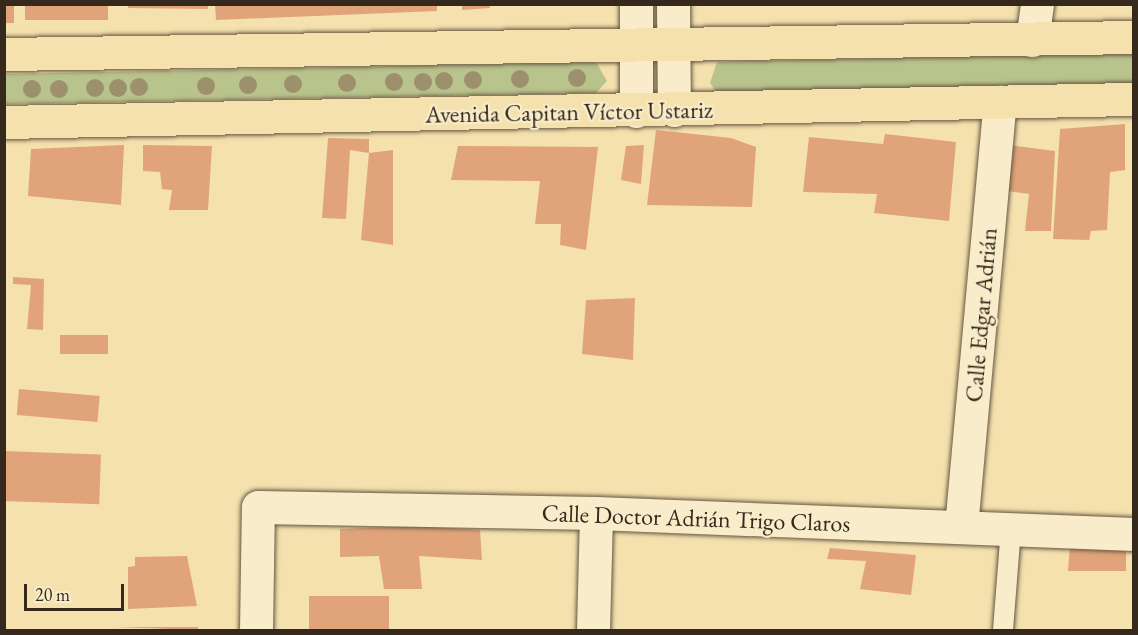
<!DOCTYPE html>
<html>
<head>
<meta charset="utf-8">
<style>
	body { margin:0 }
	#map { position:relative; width:1138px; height:635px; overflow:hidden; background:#f4e1ae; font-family:"EB Garamond",serif }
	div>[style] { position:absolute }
	.green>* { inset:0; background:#b9c38c }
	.building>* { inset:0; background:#e1a47a; transform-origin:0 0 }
	.roads { filter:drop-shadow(0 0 2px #655640) drop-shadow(0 0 2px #655640) }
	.lane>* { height:20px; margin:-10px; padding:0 10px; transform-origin:10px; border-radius:10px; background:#f8ecca }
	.street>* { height:33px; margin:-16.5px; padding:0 16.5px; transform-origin:16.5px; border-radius:16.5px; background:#f8ecca }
	.secondary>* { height:33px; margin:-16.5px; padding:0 16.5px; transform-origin:16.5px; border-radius:16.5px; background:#f8ecca }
	.primary>* { height:33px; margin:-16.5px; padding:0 16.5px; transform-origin:16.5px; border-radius:16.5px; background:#f4e1ae }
	.trees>* { width:18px; height:18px; margin:-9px; border-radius:50%; background:#9d916d }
	span { translate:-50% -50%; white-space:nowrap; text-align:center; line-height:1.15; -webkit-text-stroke:4.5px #f8ecca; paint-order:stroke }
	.street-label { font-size:24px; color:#35281c }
	.frame { position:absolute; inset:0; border:6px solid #35281c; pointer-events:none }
	.scale { position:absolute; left:24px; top:584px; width:100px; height:27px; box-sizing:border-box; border:3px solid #35281c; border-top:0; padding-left:8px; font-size:18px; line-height:21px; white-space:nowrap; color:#35281c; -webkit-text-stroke:4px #f8ecca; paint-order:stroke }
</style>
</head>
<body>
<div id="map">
	<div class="green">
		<i style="clip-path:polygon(1134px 53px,1133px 84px,717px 93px,710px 83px,717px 62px)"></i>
		<i style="clip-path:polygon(596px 62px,607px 81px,596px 93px,5px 104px,5px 74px)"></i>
	</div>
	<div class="building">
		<i style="left:4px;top:4px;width:10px;height:19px"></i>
		<i style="left:25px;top:4px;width:83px;height:16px"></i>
		<i style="clip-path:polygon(215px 4px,437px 4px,437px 11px,216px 20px)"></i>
		<i style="clip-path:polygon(462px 4px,489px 4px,490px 8px,462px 10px)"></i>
		<i style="clip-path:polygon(128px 5px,208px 5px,208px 9px,128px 8px)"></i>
		<i style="clip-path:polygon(1125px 124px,1125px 170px,1110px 172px,1107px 230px,1091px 231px,1089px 240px,1053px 239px,1060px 129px)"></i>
		<i style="clip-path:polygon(656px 130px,731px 138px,756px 147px,752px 207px,647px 205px)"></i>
		<i style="clip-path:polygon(885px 134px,956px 142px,949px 221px,874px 213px,877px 194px,803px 192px,809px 137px,883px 144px)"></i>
		<i style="clip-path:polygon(328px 138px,369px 139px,369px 153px,350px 150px,346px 219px,322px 218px)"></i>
		<i style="clip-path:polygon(124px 145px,121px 205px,28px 196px,31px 149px)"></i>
		<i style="clip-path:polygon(143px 145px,212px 146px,208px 210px,169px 210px,172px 190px,162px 189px,160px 172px,143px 171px)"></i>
		<i style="clip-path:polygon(644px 145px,641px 184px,621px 180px,626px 146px)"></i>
		<i style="clip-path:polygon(1009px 145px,1055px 151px,1051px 231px,1025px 231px,1029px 194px,1007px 191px)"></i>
		<i style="clip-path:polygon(458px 146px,598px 147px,586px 250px,560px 245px,561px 224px,535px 224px,540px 181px,451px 180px)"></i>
		<i style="clip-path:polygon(393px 150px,393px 245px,361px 240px,369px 153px)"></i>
		<i style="clip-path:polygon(13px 277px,44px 279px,43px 330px,27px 329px,31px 285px,13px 284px)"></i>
		<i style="clip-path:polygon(635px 298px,633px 360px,582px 354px,586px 300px)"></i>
		<i style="left:60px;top:335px;width:48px;height:19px"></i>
		<i style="left:19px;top:389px;width:81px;height:26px;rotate:5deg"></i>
		<i style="left:4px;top:451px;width:97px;height:50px;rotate:2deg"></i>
		<i style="clip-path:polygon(417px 526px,480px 530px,482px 560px,419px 556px,422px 589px,384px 589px,379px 556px,340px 557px,340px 529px)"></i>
		<i style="clip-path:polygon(1070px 543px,1126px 549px,1126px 571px,1068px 571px)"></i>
		<i style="clip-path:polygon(830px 548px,916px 555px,911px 595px,860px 589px,866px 561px,827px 559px)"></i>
		<i style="clip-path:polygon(187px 556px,197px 606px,128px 609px,128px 567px,135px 566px,135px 557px)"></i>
		<i style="left:309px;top:596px;width:80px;height:34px"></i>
		<i style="clip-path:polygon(114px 627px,198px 627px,198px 630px)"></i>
	</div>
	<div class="roads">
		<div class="lane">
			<i style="left:1003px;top:630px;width:101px;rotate:-85.5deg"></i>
		</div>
		<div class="street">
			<i style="left:1032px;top:40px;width:36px;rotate:-82deg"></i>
			<i style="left:961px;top:527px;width:427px;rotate:-84.8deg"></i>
			<i style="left:256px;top:630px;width:123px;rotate:-89.1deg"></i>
			<i style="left:258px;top:507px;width:338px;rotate:1deg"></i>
			<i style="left:596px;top:513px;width:538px;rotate:2.24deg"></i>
			<i style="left:593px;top:630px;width:117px;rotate:-88.5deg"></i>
		</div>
		<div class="secondary">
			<i style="left:673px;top:4px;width:106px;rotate:89.5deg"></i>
			<i style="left:636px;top:111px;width:107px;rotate:-90deg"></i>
		</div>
		<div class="primary">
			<i style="left:4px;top:54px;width:1130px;rotate:-0.86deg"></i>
			<i style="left:4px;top:122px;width:1130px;rotate:-1.17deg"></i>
		</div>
	</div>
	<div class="trees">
		<i style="left:577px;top:78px"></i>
		<i style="left:520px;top:79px"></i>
		<i style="left:473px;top:80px"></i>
		<i style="left:444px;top:81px"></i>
		<i style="left:394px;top:82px"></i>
		<i style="left:423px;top:82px"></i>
		<i style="left:347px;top:83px"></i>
		<i style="left:293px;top:84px"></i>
		<i style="left:248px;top:85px"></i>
		<i style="left:206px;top:86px"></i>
		<i style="left:139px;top:87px"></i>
		<i style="left:95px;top:88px"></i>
		<i style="left:118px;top:88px"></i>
		<i style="left:32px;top:89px"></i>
		<i style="left:59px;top:89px"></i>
	</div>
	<div class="street-label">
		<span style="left:569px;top:112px;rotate:-1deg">Avenida Capitan Víctor Ustariz</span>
		<span style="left:981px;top:315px;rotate:-85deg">Calle Edgar Adrián</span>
		<span style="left:696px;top:518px;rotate:2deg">Calle Doctor Adrián Trigo Claros</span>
	</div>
	<div class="frame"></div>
	<div class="scale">20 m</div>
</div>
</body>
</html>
